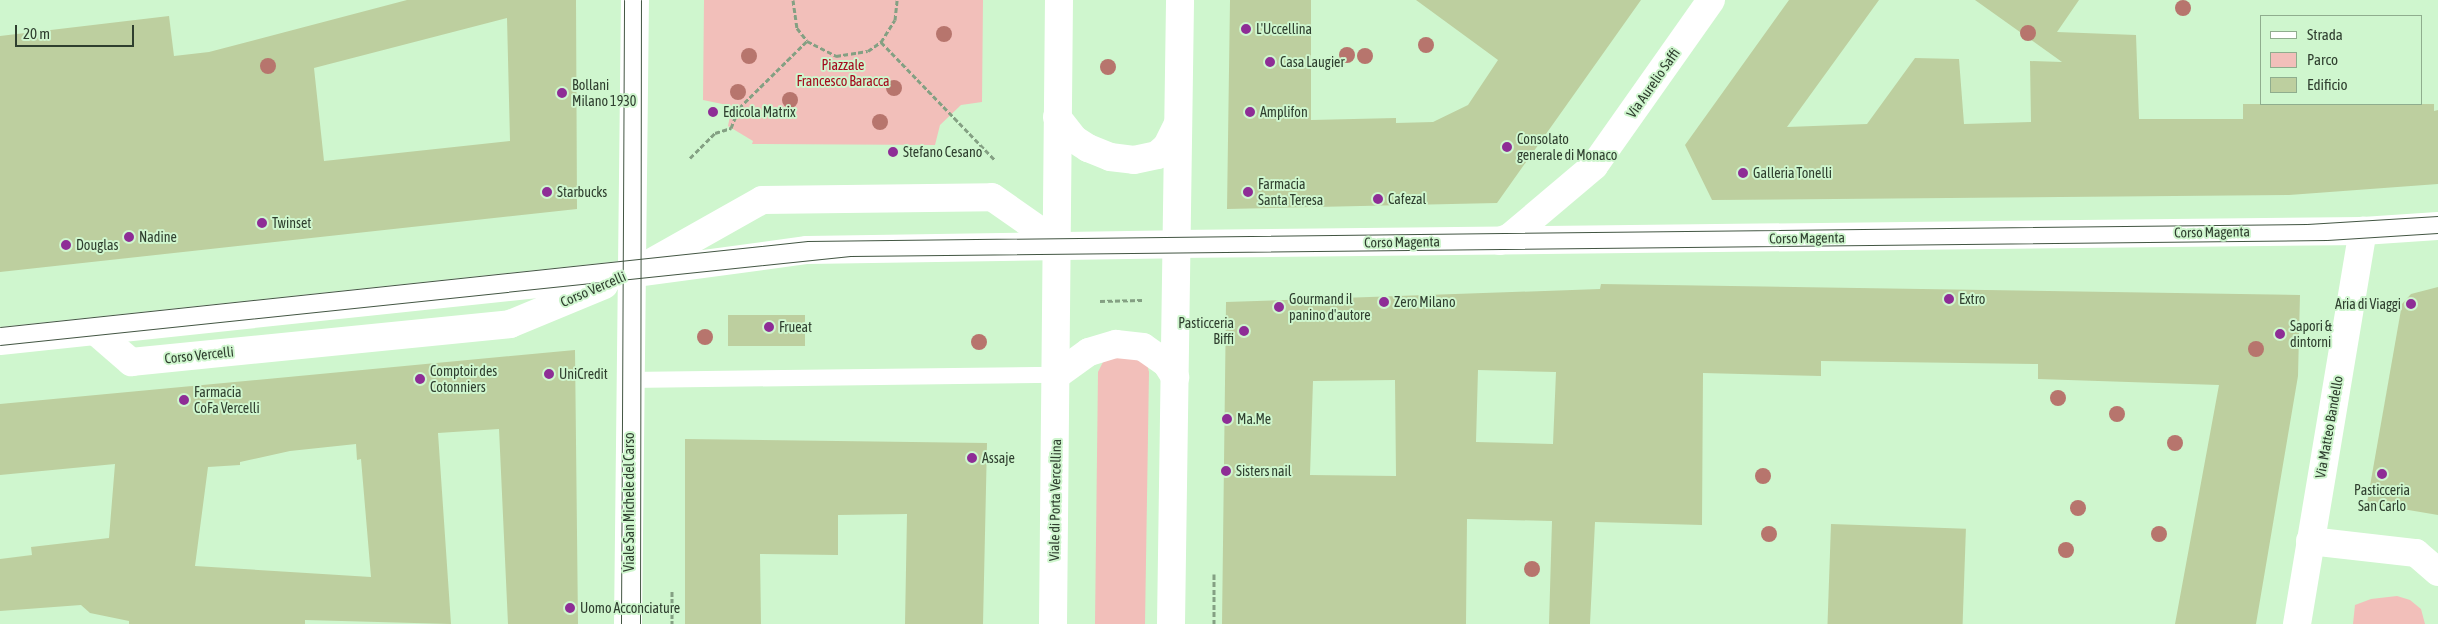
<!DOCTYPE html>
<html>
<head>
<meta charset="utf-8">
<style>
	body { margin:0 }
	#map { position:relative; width:2438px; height:624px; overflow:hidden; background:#cff6ce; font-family:"Asap Condensed",sans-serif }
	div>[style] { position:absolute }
	.green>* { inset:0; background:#f2bfba }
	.building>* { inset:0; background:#bdcf9f; transform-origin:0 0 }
	.path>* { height:3px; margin-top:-1.5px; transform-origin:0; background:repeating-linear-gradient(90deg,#84a083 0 5px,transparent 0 7.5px) }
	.service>* { height:16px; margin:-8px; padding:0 8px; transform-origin:8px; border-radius:8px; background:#fff }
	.minor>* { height:28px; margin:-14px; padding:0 14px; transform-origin:14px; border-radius:14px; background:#fff }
	.tertiary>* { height:28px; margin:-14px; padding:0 14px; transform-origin:14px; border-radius:14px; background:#fff }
	.secondary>* { height:28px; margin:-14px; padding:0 14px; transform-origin:14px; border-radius:14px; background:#fff }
	.tram>* { height:1px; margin:-0.5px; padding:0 0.5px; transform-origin:0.5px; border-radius:0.5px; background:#435643 }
	.trees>* { width:16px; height:16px; margin:-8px; border-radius:50%; background:#b7756d }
	.dots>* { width:14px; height:14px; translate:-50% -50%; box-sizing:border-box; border:2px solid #cff6ce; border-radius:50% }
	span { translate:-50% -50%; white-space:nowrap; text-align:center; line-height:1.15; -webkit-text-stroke:4px #cff6ce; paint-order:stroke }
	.poi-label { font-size:14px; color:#2f3f2f }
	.left { translate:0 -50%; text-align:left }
	.right { translate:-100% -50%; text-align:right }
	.park-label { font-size:14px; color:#a40b1d }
	.street-label { font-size:14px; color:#2f3f2f }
	.legend { position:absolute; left:2260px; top:15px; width:162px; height:90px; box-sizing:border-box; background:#cff6ce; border:1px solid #8fad8e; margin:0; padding:6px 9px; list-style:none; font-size:15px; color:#2f3f2f }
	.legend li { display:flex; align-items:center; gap:10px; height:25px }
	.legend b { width:25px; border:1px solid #8fad8e }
	.scale { position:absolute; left:15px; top:25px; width:119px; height:22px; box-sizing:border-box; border:2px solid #2f3f2f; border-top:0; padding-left:6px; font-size:15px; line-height:18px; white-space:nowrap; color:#2f3f2f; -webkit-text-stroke:4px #cff6ce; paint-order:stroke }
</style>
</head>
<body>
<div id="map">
	<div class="green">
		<i style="clip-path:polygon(704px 0,983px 0,982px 102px,961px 105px,940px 125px,935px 145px,752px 144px,753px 141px,728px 126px,732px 106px,703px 100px)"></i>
		<i style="clip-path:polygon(1120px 349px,1147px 364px,1149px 372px,1145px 624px,1095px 624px,1098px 372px,1106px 356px)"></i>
		<i style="clip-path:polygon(2397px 596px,2410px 600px,2421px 609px,2425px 624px,2353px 624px,2355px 605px,2371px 599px)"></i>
	</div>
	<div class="building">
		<i style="clip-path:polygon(evenodd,407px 0,576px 0,577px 209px,0 272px,0 36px,169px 16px,174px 56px,209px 52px,407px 0,507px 18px,510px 141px,324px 161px,314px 68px,507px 18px)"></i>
		<i style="clip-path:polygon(1230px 0,1311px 0,1311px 120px,1396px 118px,1396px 123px,1433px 122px,1468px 105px,1498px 60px,1416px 0,1641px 0,1497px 203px,1227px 209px)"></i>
		<i style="clip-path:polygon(1789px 0,1879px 0,1787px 127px,1867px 124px,1915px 58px,1959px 59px,1964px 124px,2031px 122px,2030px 61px,2062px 62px,1975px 0,2079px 0,2057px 32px,2136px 35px,2139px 119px,2243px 119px,2243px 104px,2434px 104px,2434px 111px,2438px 110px,2438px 184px,2289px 195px,1712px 200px,1685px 145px)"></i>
		<i style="clip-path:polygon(evenodd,1601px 284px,2300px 295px,2298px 376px,2256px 624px,2175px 624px,2219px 385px,2038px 379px,2038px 364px,1821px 361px,1821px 376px,1703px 373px,1702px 525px,1595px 522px,1590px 624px,1549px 624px,1552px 521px,1467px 519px,1466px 624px,1222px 624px,1226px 302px,1600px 289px,1601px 284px,1478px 370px,1556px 372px,1553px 444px,1476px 442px,1478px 370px,1601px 284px,1395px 380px,1396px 476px,1310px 475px,1313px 381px,1395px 380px)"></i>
		<i style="clip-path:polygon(2438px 287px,2438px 515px,2367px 503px,2402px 304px,2411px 294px)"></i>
		<i style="left:805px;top:315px;width:31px;height:77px;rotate:90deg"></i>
		<i style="clip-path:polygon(evenodd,575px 350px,578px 624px,508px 624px,499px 429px,438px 433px,451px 624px,305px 620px,305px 624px,129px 624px,129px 621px,90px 613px,81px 605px,0 611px,0 559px,32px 555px,31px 547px,109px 538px,115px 464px,0 475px,0 404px,575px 350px,356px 444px,357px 460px,361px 459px,371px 577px,195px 566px,208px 467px,240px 465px,240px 462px,290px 451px,356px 444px)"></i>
		<i style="clip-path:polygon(685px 439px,987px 443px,983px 624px,905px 624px,907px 514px,838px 515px,838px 555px,760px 554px,761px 624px,685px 624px)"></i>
		<i style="left:1831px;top:524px;width:135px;height:100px;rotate:2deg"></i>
	</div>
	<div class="path">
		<i style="left:793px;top:0;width:28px;rotate:82deg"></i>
		<i style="left:797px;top:28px;width:16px;rotate:52deg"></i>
		<i style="left:807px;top:41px;width:33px;rotate:27deg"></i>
		<i style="left:836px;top:56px;width:32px;rotate:-9deg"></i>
		<i style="left:868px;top:51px;width:16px;rotate:-35deg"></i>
		<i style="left:881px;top:42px;width:26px;rotate:-58deg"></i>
		<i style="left:895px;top:20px;width:20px;rotate:-84deg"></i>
		<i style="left:881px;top:42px;width:164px;rotate:46deg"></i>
		<i style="left:690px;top:158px;width:35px;rotate:-45deg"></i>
		<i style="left:715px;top:133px;width:17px;rotate:-17deg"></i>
		<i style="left:731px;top:128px;width:22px;rotate:-68deg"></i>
		<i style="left:739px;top:108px;width:95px;rotate:-44.6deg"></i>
		<i style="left:1100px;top:301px;width:42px;rotate:-1.4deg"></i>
		<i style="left:672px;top:591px;width:33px;rotate:90deg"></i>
		<i style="left:1214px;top:624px;width:50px;rotate:-90deg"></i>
	</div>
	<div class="service">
		<i style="left:629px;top:380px;width:428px;rotate:-0.7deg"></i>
	</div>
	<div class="minor">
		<i style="left:1500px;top:241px;width:11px;rotate:-22deg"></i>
		<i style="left:1510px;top:237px;width:110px;rotate:-40.2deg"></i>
		<i style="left:1594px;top:166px;width:203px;rotate:-54.8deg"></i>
		<i style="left:1177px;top:244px;width:1186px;rotate:-0.63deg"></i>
		<i style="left:2363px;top:231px;width:75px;rotate:-3.8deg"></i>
		<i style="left:2310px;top:541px;width:107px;rotate:6.5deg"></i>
		<i style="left:2416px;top:553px;width:29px;rotate:41deg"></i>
		<i style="left:628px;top:624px;width:624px;rotate:-89.36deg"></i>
		<i style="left:2297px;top:624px;width:399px;rotate:-80.5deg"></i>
	</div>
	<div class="tertiary">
		<i style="left:645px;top:266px;width:134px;rotate:-29.4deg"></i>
		<i style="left:762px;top:200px;width:230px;rotate:-0.7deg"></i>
		<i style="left:992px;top:197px;width:82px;rotate:35deg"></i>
		<i style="left:95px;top:331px;width:48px;rotate:40.7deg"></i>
		<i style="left:131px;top:362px;width:381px;rotate:-5.7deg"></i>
		<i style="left:510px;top:324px;width:102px;rotate:-22.5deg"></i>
		<i style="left:0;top:341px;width:625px;rotate:-6.06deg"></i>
		<i style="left:622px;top:275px;width:187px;rotate:-7.7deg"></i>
		<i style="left:807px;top:250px;width:370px;rotate:-0.9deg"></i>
	</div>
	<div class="secondary">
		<i style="left:1057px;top:117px;width:28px;rotate:52deg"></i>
		<i style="left:1074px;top:139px;width:17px;rotate:33deg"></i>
		<i style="left:1088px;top:148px;width:24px;rotate:22deg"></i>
		<i style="left:1110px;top:157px;width:24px;rotate:7deg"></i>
		<i style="left:1134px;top:160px;width:24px;rotate:-12deg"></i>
		<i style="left:1157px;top:155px;width:13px;rotate:-42deg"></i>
		<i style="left:1167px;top:146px;width:25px;rotate:-64deg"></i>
		<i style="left:1057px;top:375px;width:39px;rotate:-36deg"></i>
		<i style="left:1089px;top:352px;width:28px;rotate:-17deg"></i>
		<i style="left:1116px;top:344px;width:27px;rotate:6deg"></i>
		<i style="left:1143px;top:347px;width:28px;rotate:35deg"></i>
		<i style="left:1166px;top:363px;width:17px;rotate:57deg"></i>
		<i style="left:1053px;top:624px;width:624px;rotate:-89.45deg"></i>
		<i style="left:1171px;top:624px;width:624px;rotate:-89.17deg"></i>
	</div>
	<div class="tram">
		<i style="left:0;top:327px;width:812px;rotate:-6.08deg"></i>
		<i style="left:807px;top:241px;width:1500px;rotate:-0.65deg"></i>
		<i style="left:2307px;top:224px;width:131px;rotate:-3.5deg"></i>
		<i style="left:0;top:345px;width:855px;rotate:-5.98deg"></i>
		<i style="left:850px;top:256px;width:1477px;rotate:-0.62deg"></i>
		<i style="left:2327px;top:240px;width:111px;rotate:-3.6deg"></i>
		<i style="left:621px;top:624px;width:624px;rotate:-89.72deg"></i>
		<i style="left:640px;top:624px;width:624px;rotate:-89.91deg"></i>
	</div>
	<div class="trees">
		<i style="left:2183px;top:8px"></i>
		<i style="left:2028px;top:33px"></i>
		<i style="left:944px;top:34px"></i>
		<i style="left:1426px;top:45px"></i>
		<i style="left:1347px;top:55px"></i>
		<i style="left:749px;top:56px"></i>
		<i style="left:1365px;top:56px"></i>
		<i style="left:268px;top:66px"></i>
		<i style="left:1108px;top:67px"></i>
		<i style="left:894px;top:88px"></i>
		<i style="left:738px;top:92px"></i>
		<i style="left:790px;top:100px"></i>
		<i style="left:880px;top:122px"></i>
		<i style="left:705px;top:337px"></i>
		<i style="left:979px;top:342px"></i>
		<i style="left:2256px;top:349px"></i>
		<i style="left:2058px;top:398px"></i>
		<i style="left:2117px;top:414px"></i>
		<i style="left:2175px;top:443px"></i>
		<i style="left:1763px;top:476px"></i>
		<i style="left:2078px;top:508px"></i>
		<i style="left:1769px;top:534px"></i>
		<i style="left:2159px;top:534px"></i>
		<i style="left:2066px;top:550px"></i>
		<i style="left:1532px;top:569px"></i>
	</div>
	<div class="dots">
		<i style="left:1246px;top:29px;background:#8e2d96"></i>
		<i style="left:1270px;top:62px;background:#8e2d96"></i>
		<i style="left:562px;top:93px;background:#8e2d96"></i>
		<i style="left:713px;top:112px;background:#8e2d96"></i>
		<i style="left:1250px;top:112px;background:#8e2d96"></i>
		<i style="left:1507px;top:147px;background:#8e2d96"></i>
		<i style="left:893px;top:152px;background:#8e2d96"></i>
		<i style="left:1743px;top:173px;background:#8e2d96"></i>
		<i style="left:547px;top:192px;background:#8e2d96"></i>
		<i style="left:1248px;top:192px;background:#8e2d96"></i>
		<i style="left:1378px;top:199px;background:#8e2d96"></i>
		<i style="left:262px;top:223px;background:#8e2d96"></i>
		<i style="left:129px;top:237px;background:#8e2d96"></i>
		<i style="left:66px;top:245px;background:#8e2d96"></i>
		<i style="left:1949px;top:299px;background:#8e2d96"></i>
		<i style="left:1384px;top:302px;background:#8e2d96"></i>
		<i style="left:2411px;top:304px;background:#8e2d96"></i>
		<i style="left:1279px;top:307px;background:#8e2d96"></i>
		<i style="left:769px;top:327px;background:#8e2d96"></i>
		<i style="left:1244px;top:331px;background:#8e2d96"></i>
		<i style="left:2280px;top:334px;background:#8e2d96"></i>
		<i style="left:549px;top:374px;background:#8e2d96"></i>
		<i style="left:420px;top:379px;background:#8e2d96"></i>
		<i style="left:184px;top:400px;background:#8e2d96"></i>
		<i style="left:1227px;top:419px;background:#8e2d96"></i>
		<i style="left:972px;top:458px;background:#8e2d96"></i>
		<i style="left:1226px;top:471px;background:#8e2d96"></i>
		<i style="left:2382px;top:474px;background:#8e2d96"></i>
		<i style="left:570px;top:608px;background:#8e2d96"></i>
	</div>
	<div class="poi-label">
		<span class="left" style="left:1256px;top:29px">L'Uccellina</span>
		<span class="left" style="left:1280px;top:62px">Casa Laugier</span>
		<span class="left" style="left:572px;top:93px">Bollani<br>Milano 1930</span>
		<span class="left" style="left:723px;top:112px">Edicola Matrix</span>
		<span class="left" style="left:1260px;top:112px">Amplifon</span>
		<span class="left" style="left:1517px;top:147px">Consolato<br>generale di Monaco</span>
		<span class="left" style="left:903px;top:152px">Stefano Cesano</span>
		<span class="left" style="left:1753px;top:173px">Galleria Tonelli</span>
		<span class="left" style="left:1258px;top:192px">Farmacia<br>Santa Teresa</span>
		<span class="left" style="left:557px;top:192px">Starbucks</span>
		<span class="left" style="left:1388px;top:199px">Cafezal</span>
		<span class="left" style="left:272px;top:223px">Twinset</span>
		<span class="left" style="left:139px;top:237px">Nadine</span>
		<span class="left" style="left:76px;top:245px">Douglas</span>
		<span class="left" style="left:1289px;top:307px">Gourmand il<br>panino d'autore</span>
		<span class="left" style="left:1959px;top:299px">Extro</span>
		<span class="left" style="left:1394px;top:302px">Zero Milano</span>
		<span class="right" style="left:2401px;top:304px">Aria di Viaggi</span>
		<span class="right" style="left:1234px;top:331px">Pasticceria<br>Biffi</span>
		<span class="left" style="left:2290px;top:334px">Sapori &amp;<br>dintorni</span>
		<span class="left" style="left:779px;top:327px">Frueat</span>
		<span class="left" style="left:430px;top:379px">Comptoir des<br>Cotonniers</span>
		<span class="left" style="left:559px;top:374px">UniCredit</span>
		<span class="left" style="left:194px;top:400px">Farmacia<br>CoFa Vercelli</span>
		<span class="left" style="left:1237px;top:419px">Ma.Me</span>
		<span class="left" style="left:982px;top:458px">Assaje</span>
		<span class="left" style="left:1236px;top:471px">Sisters nail</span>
		<span style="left:2382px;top:498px">Pasticceria<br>San Carlo</span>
		<span class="left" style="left:580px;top:608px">Uomo Acconciature</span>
	</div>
	<div class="park-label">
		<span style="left:843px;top:73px">Piazzale<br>Francesco Baracca</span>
	</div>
	<div class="street-label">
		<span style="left:1653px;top:83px;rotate:-55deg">Via Aurelio Saffi</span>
		<span style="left:2212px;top:232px;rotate:-1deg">Corso Magenta</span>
		<span style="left:1807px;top:238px;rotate:-1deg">Corso Magenta</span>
		<span style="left:1402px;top:242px;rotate:-1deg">Corso Magenta</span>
		<span style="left:593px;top:289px;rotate:-23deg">Corso Vercelli</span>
		<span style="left:199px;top:355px;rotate:-6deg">Corso Vercelli</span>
		<span style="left:2329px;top:427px;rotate:-80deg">Via Matteo Bandello</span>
		<span style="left:1055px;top:500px;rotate:-89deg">Viale di Porta Vercellina</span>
		<span style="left:629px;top:502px;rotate:-90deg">Viale San Michele del Carso</span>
	</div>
	<ul class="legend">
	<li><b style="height:6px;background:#fff"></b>Strada</li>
	<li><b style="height:14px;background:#f2bfba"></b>Parco</li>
	<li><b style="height:14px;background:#bdcf9f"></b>Edificio</li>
	</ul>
	<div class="scale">20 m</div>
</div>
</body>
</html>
